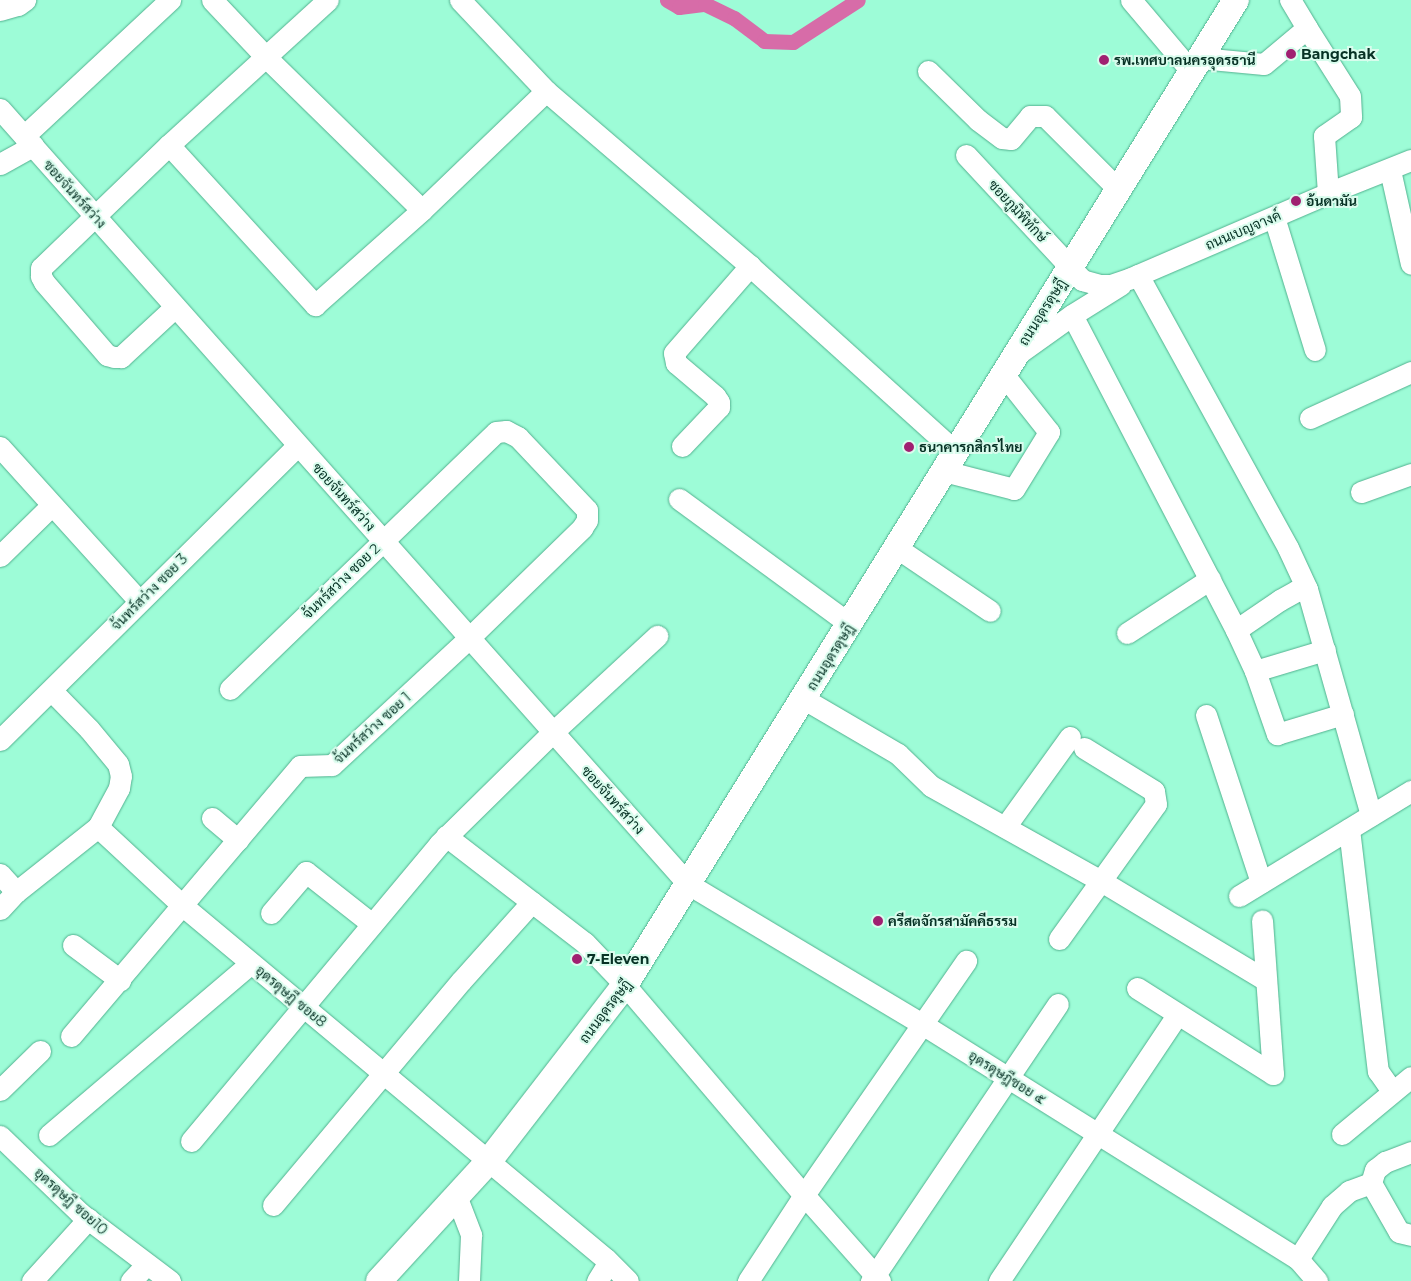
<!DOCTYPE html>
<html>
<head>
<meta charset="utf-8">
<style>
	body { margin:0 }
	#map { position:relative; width:1411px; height:1281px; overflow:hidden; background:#9dfcd7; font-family:Montserrat,Sarabun,sans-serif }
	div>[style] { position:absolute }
	.canal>* { height:15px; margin:-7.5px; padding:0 7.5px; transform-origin:7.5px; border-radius:7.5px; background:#d76ca8 }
	.roads { filter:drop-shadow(0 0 1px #52b18f) drop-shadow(0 0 1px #52b18f) }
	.minor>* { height:21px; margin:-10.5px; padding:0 10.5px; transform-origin:10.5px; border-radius:10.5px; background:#fff }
	.major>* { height:26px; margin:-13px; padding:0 13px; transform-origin:13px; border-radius:13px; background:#fff }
	.dots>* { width:14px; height:14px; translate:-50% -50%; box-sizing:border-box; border:2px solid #d9fced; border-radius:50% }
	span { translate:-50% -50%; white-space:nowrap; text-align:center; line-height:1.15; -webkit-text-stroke:4px #d9fced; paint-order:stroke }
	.poi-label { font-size:14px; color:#073225; font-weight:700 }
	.left { translate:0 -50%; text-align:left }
	.street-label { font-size:14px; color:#073225 }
</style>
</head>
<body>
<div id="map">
	<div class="canal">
		<i style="left:667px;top:0;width:14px;rotate:30deg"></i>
		<i style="left:679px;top:7px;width:26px;rotate:-7deg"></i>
		<i style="left:705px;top:4px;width:32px;rotate:26deg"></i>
		<i style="left:734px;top:18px;width:38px;rotate:37deg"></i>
		<i style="left:764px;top:41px;width:29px;rotate:2deg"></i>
		<i style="left:793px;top:42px;width:77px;rotate:-32.9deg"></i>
	</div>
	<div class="roads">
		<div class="minor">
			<i style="left:460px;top:0;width:125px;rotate:46.6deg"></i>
			<i style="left:1131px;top:0;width:93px;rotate:49.8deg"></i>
			<i style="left:0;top:10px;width:19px;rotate:-16deg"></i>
			<i style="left:18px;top:5px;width:9px;rotate:-36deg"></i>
			<i style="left:1307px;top:28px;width:80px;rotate:57.7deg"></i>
			<i style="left:1350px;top:96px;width:21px;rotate:87deg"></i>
			<i style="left:1351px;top:117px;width:33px;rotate:145deg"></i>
			<i style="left:1324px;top:136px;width:57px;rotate:86deg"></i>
			<i style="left:1200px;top:58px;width:64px;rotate:5.4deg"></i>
			<i style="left:1264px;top:64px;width:56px;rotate:-39.9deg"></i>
			<i style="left:1307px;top:28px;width:33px;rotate:-121deg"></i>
			<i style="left:928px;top:71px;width:70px;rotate:44.4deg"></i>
			<i style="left:978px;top:120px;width:30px;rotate:37deg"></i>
			<i style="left:1002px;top:138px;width:9px;rotate:6deg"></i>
			<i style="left:1011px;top:139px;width:30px;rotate:-50deg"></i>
			<i style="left:1030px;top:116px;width:15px"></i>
			<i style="left:1045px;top:116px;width:103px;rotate:45deg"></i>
			<i style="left:0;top:109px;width:1036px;rotate:48.4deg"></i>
			<i style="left:688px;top:884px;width:273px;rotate:30.9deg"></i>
			<i style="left:922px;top:1024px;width:443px;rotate:32deg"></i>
			<i style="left:1298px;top:1259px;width:29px;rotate:49deg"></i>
			<i style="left:24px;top:136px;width:200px;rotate:-43deg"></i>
			<i style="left:169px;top:145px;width:217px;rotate:47.6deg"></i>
			<i style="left:315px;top:305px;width:143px;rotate:-41.6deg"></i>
			<i style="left:422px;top:210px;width:220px;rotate:-135.6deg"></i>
			<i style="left:265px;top:56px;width:77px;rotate:-133.4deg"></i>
			<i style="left:966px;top:155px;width:171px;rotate:47.1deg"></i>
			<i style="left:1082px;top:280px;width:18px;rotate:16deg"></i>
			<i style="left:1099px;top:285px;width:12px"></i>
			<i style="left:1111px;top:285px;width:21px;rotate:-19deg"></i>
			<i style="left:1131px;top:278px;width:215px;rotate:-23.3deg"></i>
			<i style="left:1328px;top:193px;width:89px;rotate:-21.7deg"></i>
			<i style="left:0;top:164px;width:38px;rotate:-29deg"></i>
			<i style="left:1390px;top:170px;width:96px;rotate:77.4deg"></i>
			<i style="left:422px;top:210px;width:172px;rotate:-43.8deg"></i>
			<i style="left:546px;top:91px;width:269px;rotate:40.6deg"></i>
			<i style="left:750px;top:266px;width:278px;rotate:42.1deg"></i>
			<i style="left:1274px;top:217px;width:139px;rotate:72.9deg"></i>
			<i style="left:1138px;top:275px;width:311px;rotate:61.2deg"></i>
			<i style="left:1288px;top:548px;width:45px;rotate:65.1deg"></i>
			<i style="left:1307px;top:589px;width:235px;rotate:74.2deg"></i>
			<i style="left:175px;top:307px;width:74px;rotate:137.2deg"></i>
			<i style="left:121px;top:357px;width:7px;rotate:180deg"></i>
			<i style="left:114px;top:357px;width:7px;rotate:-164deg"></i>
			<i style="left:107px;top:355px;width:96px;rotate:-130.8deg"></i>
			<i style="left:44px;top:282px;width:7px;rotate:-117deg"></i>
			<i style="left:41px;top:276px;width:8px;rotate:-90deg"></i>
			<i style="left:41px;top:268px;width:178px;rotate:-43.9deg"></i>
			<i style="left:169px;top:145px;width:215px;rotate:-42.4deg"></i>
			<i style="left:1072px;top:315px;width:355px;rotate:62.5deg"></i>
			<i style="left:1236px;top:630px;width:45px;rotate:65.1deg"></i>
			<i style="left:1255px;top:671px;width:67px;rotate:70.8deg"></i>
			<i style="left:1277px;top:734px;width:69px;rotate:-16.9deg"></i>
			<i style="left:1019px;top:353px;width:65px;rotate:-35.6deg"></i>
			<i style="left:1072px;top:315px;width:57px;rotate:-32deg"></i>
			<i style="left:1310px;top:418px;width:111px;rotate:-24.5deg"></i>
			<i style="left:682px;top:446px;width:54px;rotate:-46.5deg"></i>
			<i style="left:719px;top:407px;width:5px;rotate:-90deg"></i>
			<i style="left:719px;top:402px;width:7px;rotate:-124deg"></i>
			<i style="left:715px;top:396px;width:51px;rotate:-139.8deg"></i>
			<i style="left:676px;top:363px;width:10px;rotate:-101deg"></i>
			<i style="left:674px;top:353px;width:116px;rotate:-48.9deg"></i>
			<i style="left:0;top:447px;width:207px;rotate:47.9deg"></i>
			<i style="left:944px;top:471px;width:72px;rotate:14.4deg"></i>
			<i style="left:1014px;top:489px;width:67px;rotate:-58.4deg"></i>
			<i style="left:1049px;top:432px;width:73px;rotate:-128.3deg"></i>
			<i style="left:1361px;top:492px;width:53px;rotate:-19.8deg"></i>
			<i style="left:679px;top:499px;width:212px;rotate:36.2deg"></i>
			<i style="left:897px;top:548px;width:112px;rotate:34.1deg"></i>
			<i style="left:0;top:556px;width:71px;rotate:-44.4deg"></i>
			<i style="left:1236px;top:630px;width:53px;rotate:-34.3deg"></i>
			<i style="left:1280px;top:600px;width:18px;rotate:-29deg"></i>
			<i style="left:1296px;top:591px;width:11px;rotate:-10deg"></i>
			<i style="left:1127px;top:633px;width:99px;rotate:-33deg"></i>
			<i style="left:1255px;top:671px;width:73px;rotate:-16.7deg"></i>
			<i style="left:804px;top:699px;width:109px;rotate:30.3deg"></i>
			<i style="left:898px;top:754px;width:46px;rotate:44.1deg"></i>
			<i style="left:931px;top:786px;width:195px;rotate:29.2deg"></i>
			<i style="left:1101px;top:881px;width:192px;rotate:31deg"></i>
			<i style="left:1206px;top:715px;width:176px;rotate:71.8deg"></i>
			<i style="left:0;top:740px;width:419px;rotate:-44.7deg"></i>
			<i style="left:212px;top:818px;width:34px;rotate:40deg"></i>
			<i style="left:98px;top:827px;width:116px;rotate:42.9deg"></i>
			<i style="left:183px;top:906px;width:551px;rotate:39.85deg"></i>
			<i style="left:606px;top:1259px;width:31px;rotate:45deg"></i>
			<i style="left:1005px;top:827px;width:111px;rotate:-54.2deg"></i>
			<i style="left:1349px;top:829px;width:244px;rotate:83.2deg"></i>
			<i style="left:1378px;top:1071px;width:24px;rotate:55deg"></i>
			<i style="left:446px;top:836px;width:175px;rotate:37.6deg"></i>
			<i style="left:585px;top:943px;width:58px;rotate:46.4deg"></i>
			<i style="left:625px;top:985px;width:276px;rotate:49.6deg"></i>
			<i style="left:804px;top:1195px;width:115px;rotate:48.5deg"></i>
			<i style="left:0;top:874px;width:24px;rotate:48deg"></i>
			<i style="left:1239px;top:896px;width:202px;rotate:-31.4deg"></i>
			<i style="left:0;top:909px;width:23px;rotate:-47deg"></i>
			<i style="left:16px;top:892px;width:105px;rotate:-38.4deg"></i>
			<i style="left:98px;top:827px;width:44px;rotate:-61.7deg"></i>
			<i style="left:119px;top:788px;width:12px;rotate:-81deg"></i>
			<i style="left:121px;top:776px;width:12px;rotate:-104deg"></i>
			<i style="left:118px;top:764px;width:45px;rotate:-129.6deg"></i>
			<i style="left:89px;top:729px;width:54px;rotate:-134.3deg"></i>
			<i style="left:271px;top:913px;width:54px;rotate:-49.5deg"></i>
			<i style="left:306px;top:872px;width:84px;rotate:38.2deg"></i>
			<i style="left:1059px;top:939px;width:166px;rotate:-54.3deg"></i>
			<i style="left:1156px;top:804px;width:13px;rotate:-99deg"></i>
			<i style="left:1154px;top:791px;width:82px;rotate:-148.4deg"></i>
			<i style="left:73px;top:945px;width:59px;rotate:36.7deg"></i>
			<i style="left:1137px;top:988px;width:161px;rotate:32.3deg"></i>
			<i style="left:1273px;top:1074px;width:154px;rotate:-94.1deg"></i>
			<i style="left:71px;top:1036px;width:354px;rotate:-49.7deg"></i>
			<i style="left:300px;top:766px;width:32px;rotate:-2deg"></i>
			<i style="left:332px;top:765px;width:187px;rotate:-42.8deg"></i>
			<i style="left:469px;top:638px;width:158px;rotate:-44.2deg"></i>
			<i style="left:582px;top:528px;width:9px;rotate:-58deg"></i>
			<i style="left:587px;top:520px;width:10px;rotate:-90deg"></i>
			<i style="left:587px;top:510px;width:100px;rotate:-133.4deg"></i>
			<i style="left:518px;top:437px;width:13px;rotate:-153deg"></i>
			<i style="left:506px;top:431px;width:10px;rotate:174deg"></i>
			<i style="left:496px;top:432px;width:370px;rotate:136deg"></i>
			<i style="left:0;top:1090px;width:56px;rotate:-44.3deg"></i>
			<i style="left:1342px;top:1134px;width:89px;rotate:-39.6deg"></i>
			<i style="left:49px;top:1135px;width:265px;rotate:-40.4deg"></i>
			<i style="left:0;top:1136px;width:111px;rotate:43.9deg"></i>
			<i style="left:80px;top:1213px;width:113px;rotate:37.1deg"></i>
			<i style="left:191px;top:1141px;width:387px;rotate:-50.1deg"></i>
			<i style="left:439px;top:844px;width:160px;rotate:-44.5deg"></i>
			<i style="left:553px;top:732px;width:142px;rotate:-42.7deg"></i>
			<i style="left:1371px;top:1183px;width:56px;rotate:60.3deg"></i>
			<i style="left:1399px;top:1232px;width:12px;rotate:14deg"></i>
			<i style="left:457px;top:1198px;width:40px;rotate:69deg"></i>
			<i style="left:471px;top:1235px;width:46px;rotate:92.5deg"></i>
			<i style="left:273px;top:1205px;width:292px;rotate:-50deg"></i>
			<i style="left:461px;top:981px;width:106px;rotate:-48.1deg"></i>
			<i style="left:1298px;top:1259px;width:63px;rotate:-57.3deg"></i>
			<i style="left:1332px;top:1206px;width:23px;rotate:-41deg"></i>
			<i style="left:1349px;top:1191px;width:23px;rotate:-20deg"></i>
			<i style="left:1371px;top:1183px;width:14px;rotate:-73deg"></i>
			<i style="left:1375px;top:1170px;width:13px;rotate:-39deg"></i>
			<i style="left:1385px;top:1162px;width:28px;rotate:-21deg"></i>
			<i style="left:32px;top:1281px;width:84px;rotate:-47.9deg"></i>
			<i style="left:131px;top:1281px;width:23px;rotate:-47deg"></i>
			<i style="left:597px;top:1281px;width:22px;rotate:-58deg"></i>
			<i style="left:748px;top:1281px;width:103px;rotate:-56.9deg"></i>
			<i style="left:804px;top:1195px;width:285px;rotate:-55.3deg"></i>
			<i style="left:871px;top:1281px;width:334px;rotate:-56deg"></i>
			<i style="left:999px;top:1281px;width:321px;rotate:-56.2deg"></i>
		</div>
		<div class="major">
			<i style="left:379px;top:1281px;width:163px;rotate:-47.5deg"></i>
			<i style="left:489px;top:1161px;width:222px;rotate:-52.3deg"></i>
			<i style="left:625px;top:985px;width:1159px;rotate:-58.19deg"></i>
		</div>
	</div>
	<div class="dots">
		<i style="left:1291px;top:54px;background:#a02071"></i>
		<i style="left:1104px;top:60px;background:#a02071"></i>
		<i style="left:1296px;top:201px;background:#a02071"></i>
		<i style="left:909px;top:447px;background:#a02071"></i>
		<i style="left:878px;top:921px;background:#a02071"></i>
		<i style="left:577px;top:959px;background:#a02071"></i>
	</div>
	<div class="poi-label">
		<span class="left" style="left:1301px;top:54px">Bangchak</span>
		<span class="left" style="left:1114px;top:60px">รพ.เทศบาลนครอุดรธานี</span>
		<span class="left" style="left:1306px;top:201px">อ้นดามัน</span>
		<span class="left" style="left:919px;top:447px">ธนาคารกสิกรไทย</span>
		<span class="left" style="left:888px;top:921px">ครีสตจักรสามัคคีธรรม</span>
		<span class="left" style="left:587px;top:959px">7-Eleven</span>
	</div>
	<div class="street-label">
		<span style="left:75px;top:194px;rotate:48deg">ซอยจันทร์สว่าง</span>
		<span style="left:1018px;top:211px;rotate:47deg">ซอยภูมิพิทักษ์</span>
		<span style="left:1243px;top:230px;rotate:-23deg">ถนนเบญจางค์</span>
		<span style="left:1042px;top:312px;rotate:-58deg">ถนนอุดรดุษฎี</span>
		<span style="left:344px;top:497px;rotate:48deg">ซอยจันทร์สว่าง</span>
		<span style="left:341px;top:581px;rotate:-44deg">จ้นทร์สว่าง ซอย 2</span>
		<span style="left:149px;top:592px;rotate:-45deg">จ้นทร์สว่าง ซอย 3</span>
		<span style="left:830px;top:657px;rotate:-58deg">ถนนอุดรดุษฎี</span>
		<span style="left:372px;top:728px;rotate:-42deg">จ้นทร์สว่าง ซอย 1</span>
		<span style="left:613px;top:800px;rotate:48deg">ซอยจันทร์สว่าง</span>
		<span style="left:291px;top:996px;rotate:40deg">อุดรดุษฎี ซอย8</span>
		<span style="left:605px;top:1011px;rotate:-53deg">ถนนอุดรดุษฎี</span>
		<span style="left:1007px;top:1077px;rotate:32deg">อุดรดุษฎีซอย ๕</span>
		<span style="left:71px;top:1201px;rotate:42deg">อุดรดุษฎี ซอย10</span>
	</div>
</div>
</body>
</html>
